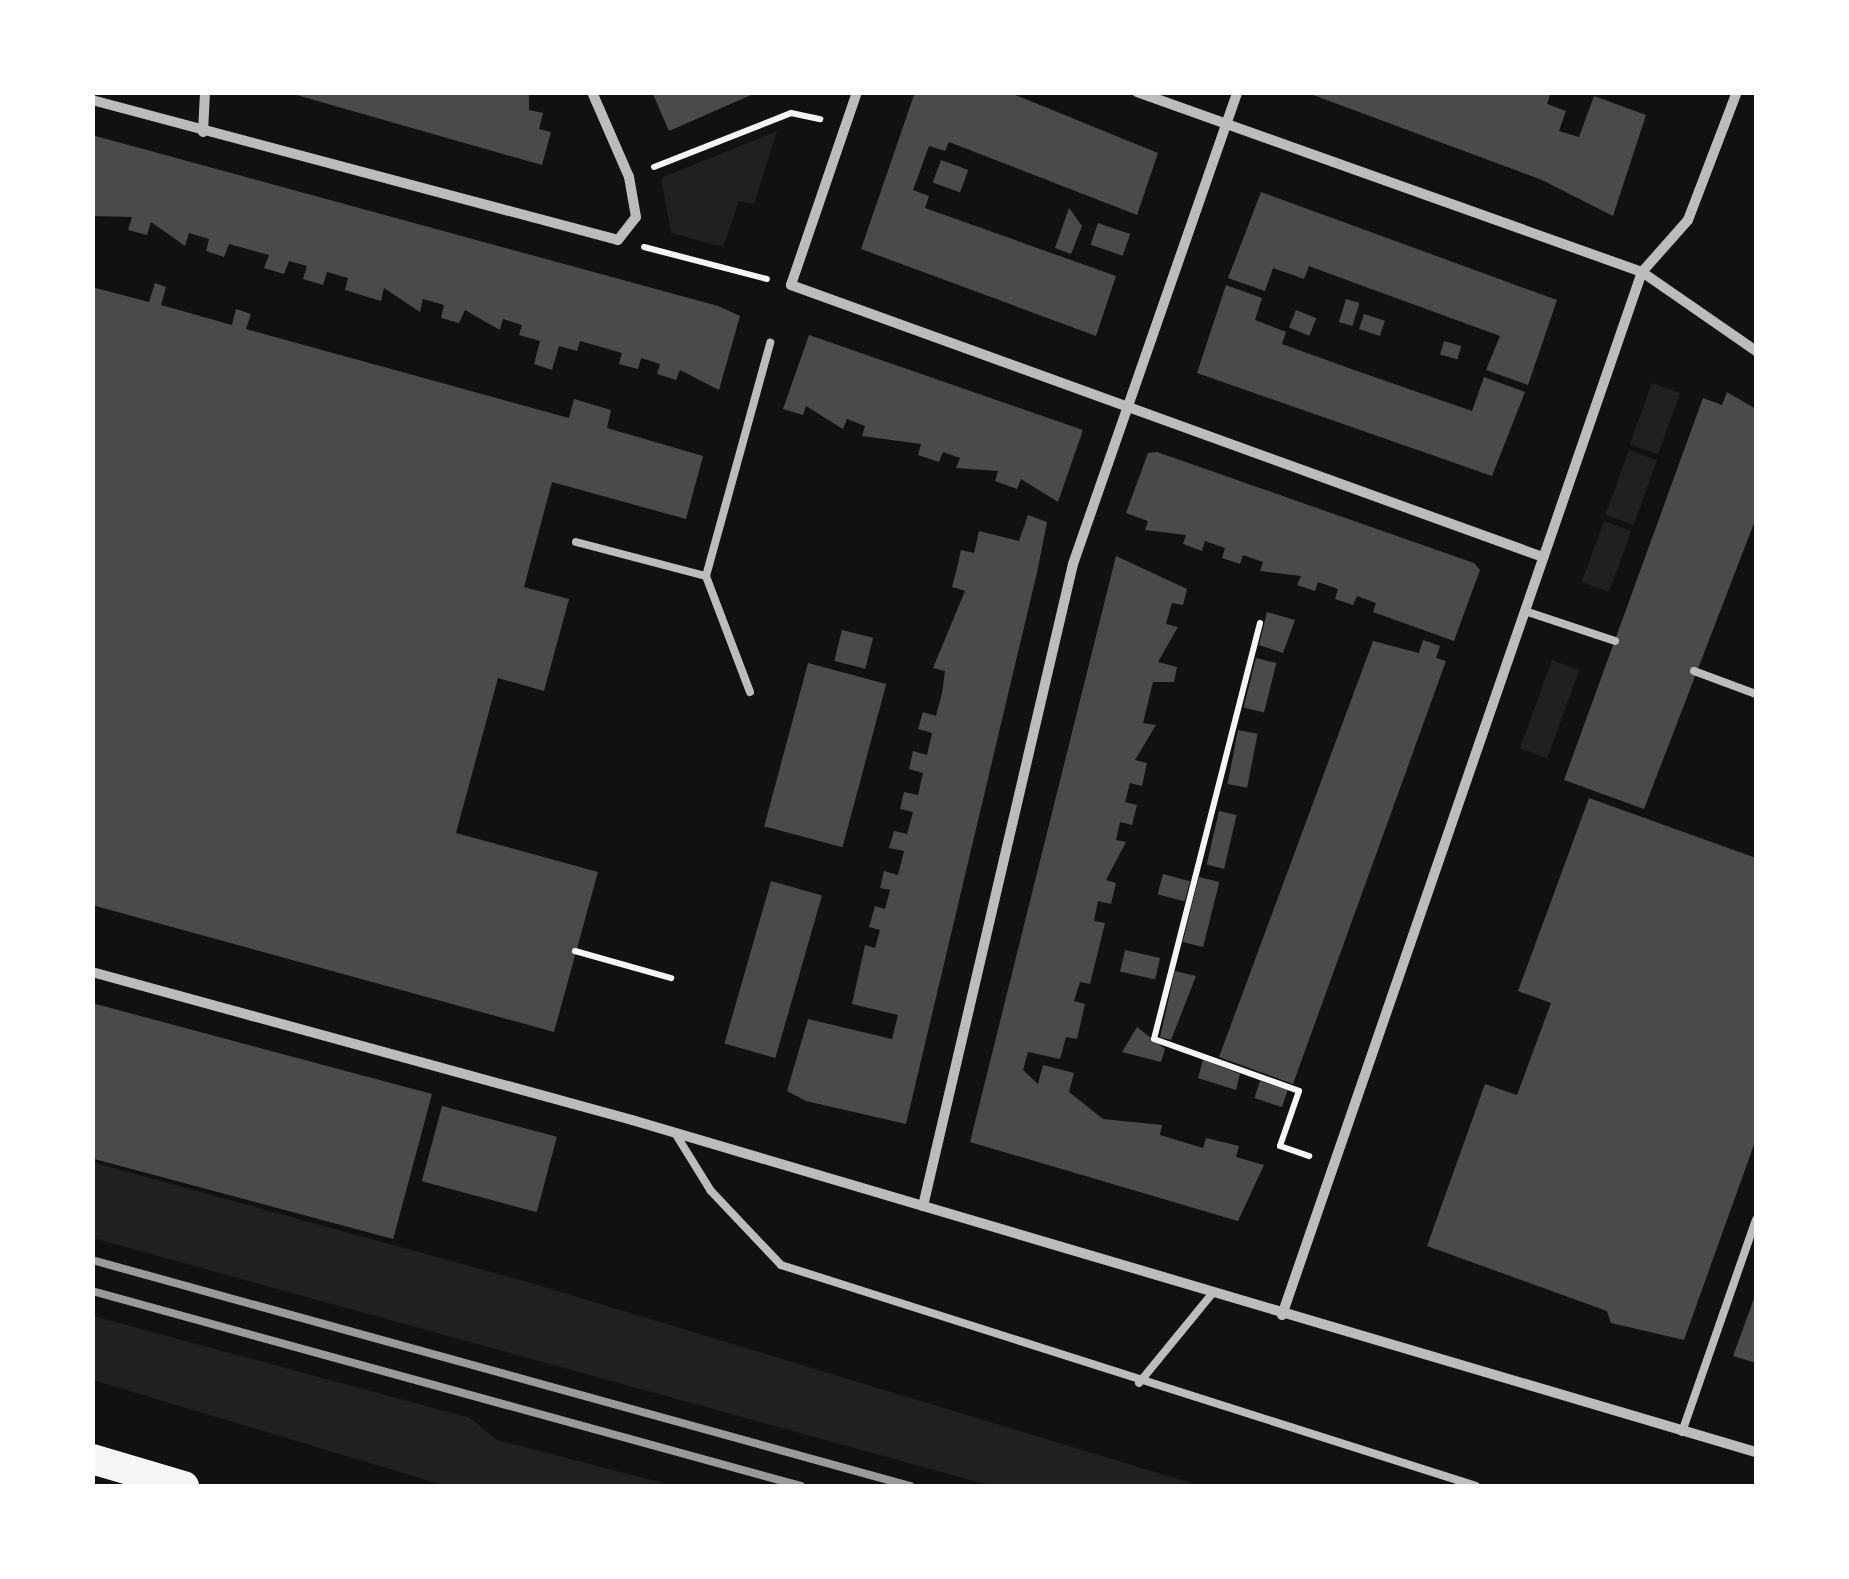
<!DOCTYPE html>
<html>
<head>
<meta charset="utf-8">
<style>
	body { margin:0 }
	#map { position:relative; width:1849px; height:1579px; overflow:hidden; background:#111; font-family:Cabin,sans-serif }
	div>[style] { position:absolute }
	.green>* { inset:0; background:#202020; transform-origin:0 0 }
	.building>* { inset:0; background:#4a4a4a; transform-origin:0 0 }
	.path>* { height:6px; margin:-3px; padding:0 3px; transform-origin:3px; border-radius:3px; background:#f5f5f5 }
	.service>* { height:8px; margin:-4px; padding:0 4px; transform-origin:4px; border-radius:4px; background:#bcbcbc }
	.minor>* { height:10px; margin:-5px; padding:0 5px; transform-origin:5px; border-radius:5px; background:#bcbcbc }
	.motorway>* { height:30px; margin:-15px; padding:0 15px; transform-origin:15px; border-radius:15px; background:#f5f5f5 }
	.rail>* { height:8px; margin:-4px; padding:0 4px; transform-origin:4px; border-radius:4px; background:#9a9a9a }
	span { translate:-50% -50%; white-space:nowrap; text-align:center; line-height:1.15; -webkit-text-stroke:8px #fff; paint-order:stroke }
	.frame { position:absolute; inset:0; border:95px solid #fff; pointer-events:none }
</style>
</head>
<body>
<div id="map">
	<div class="green">
		<i style="clip-path:polygon(777px 131px,754px 204px,739px 201px,723px 247px,671px 233px,661px 178px)"></i>
		<i style="left:1652px;top:383px;width:30px;height:65px;rotate:20deg"></i>
		<i style="left:1629px;top:450px;width:30px;height:69px;rotate:20deg"></i>
		<i style="left:1604px;top:521px;width:29px;height:65px;rotate:20deg"></i>
		<i style="left:1552px;top:660px;width:29px;height:94px;rotate:20deg"></i>
		<i style="clip-path:polygon(92px 1162px,531px 1283px,1201px 1486px,992px 1486px,93px 1238px)"></i>
		<i style="clip-path:polygon(93px 1316px,470px 1418px,497px 1440px,674px 1486px,446px 1486px,93px 1380px)"></i>
	</div>
	<div class="building">
		<i style="clip-path:polygon(286px 92px,529px 92px,529px 110px,543px 113px,539px 129px,551px 132px,542px 165px)"></i>
		<i style="clip-path:polygon(652px 92px,758px 92px,669px 131px)"></i>
		<i style="clip-path:polygon(915px 92px,1008px 92px,1158px 153px,1137px 215px,949px 142px,945px 151px,929px 146px,913px 190px,929px 196px,925px 208px,1116px 276px,1096px 336px,861px 249px)"></i>
		<i style="clip-path:polygon(1305px 92px,1551px 92px,1547px 104px,1566px 111px,1559px 131px,1579px 137px,1594px 96px,1646px 115px,1613px 216px,1542px 180px)"></i>
		<i style="clip-path:polygon(92px 135px,718px 306px,740px 316px,719px 390px,680px 370px,676px 380px,657px 374px,660px 364px,641px 358px,638px 369px,619px 364px,622px 353px,580px 341px,577px 351px,559px 346px,552px 370px,534px 364px,540px 341px,519px 335px,522px 325px,503px 319px,500px 330px,465px 310px,459px 323px,441px 318px,444px 305px,423px 299px,420px 312px,384px 288px,381px 301px,345px 290px,348px 278px,327px 272px,323px 285px,303px 279px,307px 266px,289px 261px,284px 274px,264px 268px,269px 255px,229px 244px,224px 257px,206px 251px,209px 239px,189px 233px,185px 246px,151px 222px,147px 235px,128px 230px,132px 217px,92px 216px)"></i>
		<i style="left:941px;top:160px;width:29px;height:24px;rotate:20deg"></i>
		<i style="clip-path:polygon(1261px 192px,1557px 300px,1528px 385px,1486px 370px,1500px 336px,1333px 275px,1309px 266px,1304px 279px,1273px 268px,1265px 291px,1228px 278px)"></i>
		<i style="clip-path:polygon(1069px 208px,1082px 226px,1071px 254px,1055px 248px)"></i>
		<i style="left:1098px;top:223px;width:34px;height:23px;rotate:19deg"></i>
		<i style="clip-path:polygon(155px 283px,166px 287px,161px 305px,232px 325px,236px 309px,251px 314px,246px 329px,569px 418px,574px 399px,611px 410px,607px 428px,703px 456px,686px 519px,552px 482px,524px 587px,569px 599px,544px 691px,498px 678px,456px 833px,598px 872px,554px 1032px,92px 905px,92px 287px,149px 302px)"></i>
		<i style="clip-path:polygon(1226px 285px,1262px 298px,1255px 320px,1286px 332px,1282px 344px,1357px 371px,1472px 411px,1484px 377px,1525px 392px,1492px 476px,1197px 373px)"></i>
		<i style="left:1346px;top:299px;width:14px;height:24px;rotate:17deg"></i>
		<i style="left:1296px;top:310px;width:22px;height:19px;rotate:22deg"></i>
		<i style="left:1364px;top:314px;width:22px;height:16px;rotate:18deg"></i>
		<i style="clip-path:polygon(809px 335px,1083px 430px,1058px 502px,1021px 479px,1017px 489px,995px 481px,998px 471px,956px 468px,960px 458px,943px 452px,939px 462px,918px 455px,921px 444px,862px 436px,865px 426px,847px 419px,843px 429px,806px 406px,803px 415px,783px 409px)"></i>
		<i style="left:1444px;top:341px;width:18px;height:14px;rotate:16deg"></i>
		<i style="clip-path:polygon(1727px 392px,1756px 409px,1756px 518px,1644px 809px,1564px 780px,1703px 398px,1722px 405px)"></i>
		<i style="clip-path:polygon(1157px 452px,1474px 563px,1480px 570px,1454px 641px,1373px 612px,1376px 603px,1357px 596px,1353px 605px,1335px 599px,1338px 589px,1318px 582px,1315px 591px,1297px 585px,1301px 576px,1260px 571px,1263px 562px,1243px 555px,1240px 564px,1222px 558px,1225px 548px,1205px 541px,1202px 551px,1183px 544px,1186px 535px,1145px 530px,1148px 521px,1126px 513px,1148px 453px)"></i>
		<i style="clip-path:polygon(1028px 515px,1047px 522px,1038px 568px,906px 1124px,806px 1101px,787px 1091px,808px 1019px,892px 1039px,898px 1015px,852px 1004px,865px 945px,875px 948px,880px 930px,869px 927px,875px 906px,885px 909px,890px 890px,880px 888px,884px 871px,898px 875px,904px 851px,889px 848px,894px 831px,907px 834px,913px 812px,900px 809px,904px 792px,918px 795px,923px 773px,909px 769px,913px 751px,927px 755px,932px 733px,918px 729px,923px 712px,936px 716px,942px 693px,945px 671px,933px 668px,965px 591px,952px 587px,957px 568px,961px 550px,974px 553px,979px 531px,1019px 541px)"></i>
		<i style="clip-path:polygon(1116px 556px,1187px 589px,1183px 605px,1172px 603px,1166px 624px,1178px 627px,1158px 662px,1177px 667px,1174px 682px,1153px 682px,1143px 723px,1156px 725px,1135px 760px,1147px 763px,1142px 786px,1130px 783px,1125px 802px,1137px 805px,1132px 825px,1120px 822px,1116px 840px,1126px 842px,1106px 880px,1116px 883px,1111px 904px,1098px 901px,1094px 921px,1105px 923px,1090px 984px,1080px 982px,1074px 1001px,1085px 1004px,1077px 1039px,1066px 1037px,1060px 1059px,1028px 1052px,1023px 1070px,1038px 1084px,1043px 1065px,1074px 1073px,1069px 1092px,1103px 1119px,1162px 1125px,1160px 1135px,1203px 1148px,1206px 1138px,1239px 1146px,1236px 1157px,1264px 1165px,1238px 1221px,970px 1142px)"></i>
		<i style="clip-path:polygon(1267px 612px,1295px 620px,1283px 653px,1259px 645px)"></i>
		<i style="left:842px;top:630px;width:32px;height:32px;rotate:14deg"></i>
		<i style="clip-path:polygon(1423px 640px,1440px 646px,1436px 658px,1446px 661px,1293px 1084px,1219px 1057px,1373px 641px,1419px 653px)"></i>
		<i style="left:1256px;top:658px;width:21px;height:51px;rotate:14deg"></i>
		<i style="left:808px;top:663px;width:81px;height:169px;rotate:15deg"></i>
		<i style="left:1238px;top:730px;width:20px;height:55px;rotate:11deg"></i>
		<i style="clip-path:polygon(1589px 798px,1756px 858px,1756px 1139px,1684px 1340px,1611px 1323px,1607px 1311px,1427px 1246px,1485px 1084px,1517px 1095px,1551px 1003px,1518px 991px)"></i>
		<i style="left:1219px;top:811px;width:18px;height:55px;rotate:13deg"></i>
		<i style="left:1163px;top:874px;width:28px;height:21px;rotate:15deg"></i>
		<i style="left:1199px;top:877px;width:21px;height:67px;rotate:14deg"></i>
		<i style="left:771px;top:881px;width:53px;height:169px;rotate:16deg"></i>
		<i style="left:1125px;top:950px;width:36px;height:22px;rotate:13deg"></i>
		<i style="clip-path:polygon(1175px 971px,1196px 976px,1171px 1040px,1160px 1037px)"></i>
		<i style="left:92px;top:1003px;width:352px;height:150px;rotate:15deg"></i>
		<i style="clip-path:polygon(1137px 1027px,1165px 1049px,1161px 1062px,1122px 1052px)"></i>
		<i style="clip-path:polygon(1203px 1060px,1240px 1074px,1236px 1090px,1198px 1078px)"></i>
		<i style="left:1260px;top:1081px;width:29px;height:18px;rotate:18deg"></i>
		<i style="left:442px;top:1106px;width:119px;height:78px;rotate:15deg"></i>
		<i style="clip-path:polygon(1756px 1293px,1756px 1363px,1733px 1356px)"></i>
	</div>
	<div class="path">
		<i style="left:654px;top:167px;width:147px;rotate:-21.5deg"></i>
		<i style="left:791px;top:113px;width:30px;rotate:12deg"></i>
		<i style="left:644px;top:247px;width:127px;rotate:14.6deg"></i>
		<i style="left:1260px;top:623px;width:429px;rotate:104.3deg"></i>
		<i style="left:1154px;top:1039px;width:154px;rotate:19.7deg"></i>
		<i style="left:1299px;top:1091px;width:58px;rotate:109.1deg"></i>
		<i style="left:1280px;top:1146px;width:31px;rotate:19deg"></i>
		<i style="left:575px;top:951px;width:100px;rotate:15.7deg"></i>
	</div>
	<div class="service">
		<i style="left:576px;top:542px;width:134px;rotate:14.7deg"></i>
		<i style="left:1525px;top:611px;width:95px;rotate:18.4deg"></i>
		<i style="left:1694px;top:671px;width:66px;rotate:20.4deg"></i>
		<i style="left:750px;top:692px;width:124px;rotate:-110.8deg"></i>
		<i style="left:706px;top:576px;width:242px;rotate:-74.6deg"></i>
		<i style="left:675px;top:1133px;width:68px;rotate:58.2deg"></i>
		<i style="left:711px;top:1191px;width:102px;rotate:46.6deg"></i>
		<i style="left:781px;top:1265px;width:729px;rotate:17.64deg"></i>
		<i style="left:1139px;top:1383px;width:114px;rotate:-50.7deg"></i>
		<i style="left:1682px;top:1432px;width:225px;rotate:-70.8deg"></i>
	</div>
	<div class="minor">
		<i style="left:857px;top:92px;width:204px;rotate:108.9deg"></i>
		<i style="left:791px;top:285px;width:800px;rotate:19.89deg"></i>
		<i style="left:1137px;top:92px;width:536px;rotate:19.62deg"></i>
		<i style="left:1642px;top:272px;width:139px;rotate:34.7deg"></i>
		<i style="left:92px;top:100px;width:544px;rotate:14.9deg"></i>
		<i style="left:618px;top:240px;width:29px;rotate:-52deg"></i>
		<i style="left:636px;top:217px;width:41px;rotate:-99.9deg"></i>
		<i style="left:629px;top:177px;width:93px;rotate:-113.5deg"></i>
		<i style="left:203px;top:132px;width:40px;rotate:-87.1deg"></i>
		<i style="left:92px;top:972px;width:560px;rotate:15.33deg"></i>
		<i style="left:632px;top:1120px;width:1172px;rotate:16.46deg"></i>
		<i style="left:923px;top:1206px;width:659px;rotate:-76.85deg"></i>
		<i style="left:1073px;top:564px;width:500px;rotate:-70.8deg"></i>
		<i style="left:1282px;top:1315px;width:1103px;rotate:-70.96deg"></i>
		<i style="left:1642px;top:272px;width:69px;rotate:-48.5deg"></i>
		<i style="left:1688px;top:220px;width:137px;rotate:-69.1deg"></i>
	</div>
	<div class="motorway">
		<i style="left:92px;top:1459px;width:96px;rotate:16.4deg"></i>
	</div>
	<div class="rail">
		<i style="left:92px;top:1260px;width:849px;rotate:15.44deg"></i>
		<i style="left:92px;top:1291px;width:735px;rotate:15.38deg"></i>
	</div>
	<div class="frame"></div>
</div>
</body>
</html>
